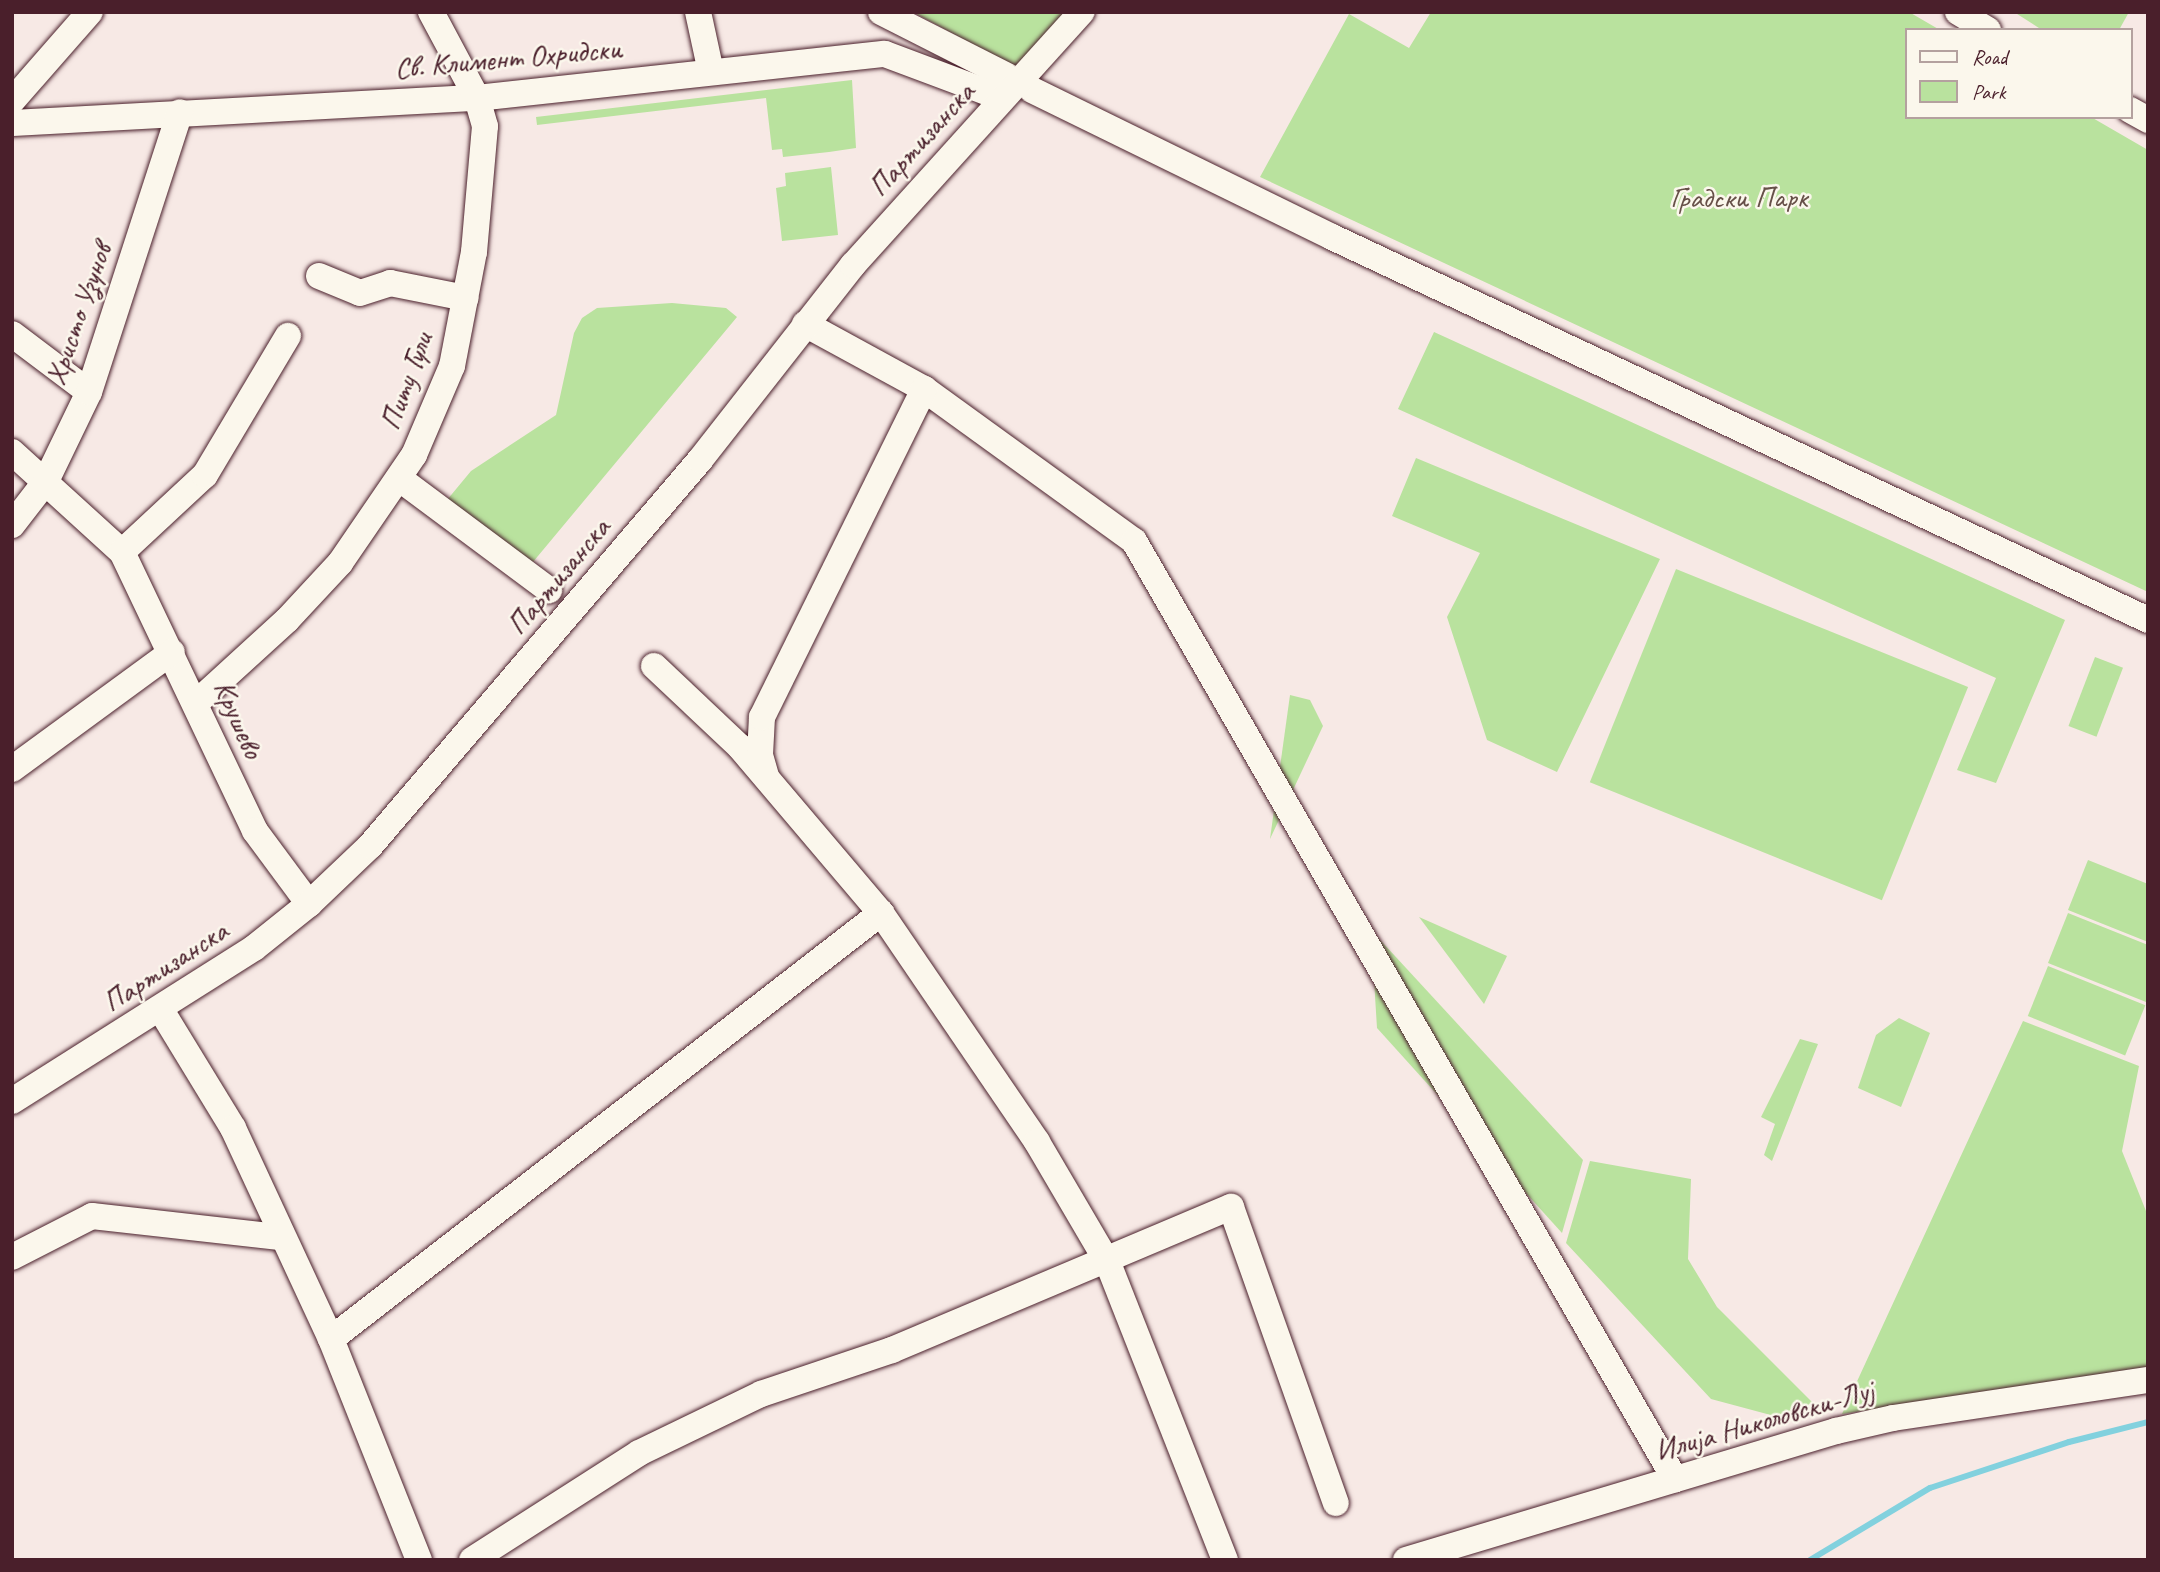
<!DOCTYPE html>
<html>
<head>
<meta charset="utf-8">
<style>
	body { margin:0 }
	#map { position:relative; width:2160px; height:1572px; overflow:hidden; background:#f7e9e5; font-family:Caveat,sans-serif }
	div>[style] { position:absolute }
	.green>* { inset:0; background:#b9e29e; transform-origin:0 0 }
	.stream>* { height:6px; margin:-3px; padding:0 3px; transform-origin:3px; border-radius:3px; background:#82d1de }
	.roads { filter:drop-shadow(0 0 2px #4a1f2b) drop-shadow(0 0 2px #4a1f2b) }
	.minor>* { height:26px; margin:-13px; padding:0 13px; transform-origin:13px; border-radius:13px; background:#fbf7ec }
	span { translate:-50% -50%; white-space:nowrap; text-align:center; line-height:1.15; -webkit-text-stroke:5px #fbf7ec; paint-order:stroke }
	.street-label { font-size:30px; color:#4a1f2b }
	.park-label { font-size:30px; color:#665048 }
	.frame { position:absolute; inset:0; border:14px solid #4a1f2b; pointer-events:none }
	.legend { position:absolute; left:1905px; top:28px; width:228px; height:91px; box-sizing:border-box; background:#fbf7ec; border:2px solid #b4a19f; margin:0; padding:9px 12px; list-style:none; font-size:21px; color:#4a1f2b }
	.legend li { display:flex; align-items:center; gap:14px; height:35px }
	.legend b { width:35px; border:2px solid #b4a19f }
</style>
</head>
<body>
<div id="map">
	<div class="green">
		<i style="clip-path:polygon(913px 12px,1066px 12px,1015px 67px)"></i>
		<i style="clip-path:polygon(1431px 12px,1909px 12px,1940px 30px,1906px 30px,1906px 117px,2091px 117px,2148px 150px,2148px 592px,1260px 177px,1349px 14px,1409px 48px)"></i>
		<i style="clip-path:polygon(2014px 12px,2129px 12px,2119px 30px,2042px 30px)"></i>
		<i style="clip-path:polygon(852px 80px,856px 148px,829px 152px,783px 157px,782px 149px,772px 150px,766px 98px,537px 125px,536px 117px)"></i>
		<i style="clip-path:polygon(831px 167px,838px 235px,782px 241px,776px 188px,786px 186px,785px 173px)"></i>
		<i style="clip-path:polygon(672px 303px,726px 308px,737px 317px,533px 562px,447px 500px,471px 471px,556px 415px,574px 333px,582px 318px,597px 308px)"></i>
		<i style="clip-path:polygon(1434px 332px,2065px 620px,1996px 783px,1957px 770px,1996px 678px,1398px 409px)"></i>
		<i style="clip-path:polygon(1416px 458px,1660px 559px,1557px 772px,1487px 740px,1447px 617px,1480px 553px,1392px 516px)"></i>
		<i style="left:1676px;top:569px;width:315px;height:230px;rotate:22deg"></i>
		<i style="left:2095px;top:657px;width:30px;height:74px;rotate:21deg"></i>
		<i style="clip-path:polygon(1290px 695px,1310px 700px,1323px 726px,1270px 839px)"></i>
		<i style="clip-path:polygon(2088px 860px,2148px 884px,2148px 942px,2068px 910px)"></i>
		<i style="clip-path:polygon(2068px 913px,2148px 945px,2146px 1002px,2048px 963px)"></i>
		<i style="clip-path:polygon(1419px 917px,1507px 956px,1484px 1004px)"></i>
		<i style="clip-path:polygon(1371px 930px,1583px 1160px,1562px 1233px,1377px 1028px)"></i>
		<i style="left:2048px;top:966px;width:105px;height:54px;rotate:22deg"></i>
		<i style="clip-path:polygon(1899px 1018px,1930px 1033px,1901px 1107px,1858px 1088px,1876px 1035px)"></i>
		<i style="clip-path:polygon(2023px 1021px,2139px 1066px,2122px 1151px,2148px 1216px,2148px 1369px,1842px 1414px)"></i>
		<i style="clip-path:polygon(1800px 1039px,1818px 1044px,1772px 1161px,1764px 1155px,1775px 1124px,1761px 1117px)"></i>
		<i style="clip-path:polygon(1590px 1161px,1691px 1179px,1688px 1259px,1717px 1307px,1812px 1402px,1789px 1420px,1711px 1399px,1566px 1243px)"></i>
	</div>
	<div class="stream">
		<i style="left:1810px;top:1560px;width:140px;rotate:-31deg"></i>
		<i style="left:1930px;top:1488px;width:146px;rotate:-18.3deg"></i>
		<i style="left:2069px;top:1442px;width:81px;rotate:-14.2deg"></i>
	</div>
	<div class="roads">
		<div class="minor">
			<i style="left:698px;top:12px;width:61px;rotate:77.8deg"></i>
			<i style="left:881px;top:12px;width:141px;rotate:26.9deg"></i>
			<i style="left:1958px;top:12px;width:35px;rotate:31deg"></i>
			<i style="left:1032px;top:90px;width:334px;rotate:26.1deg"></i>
			<i style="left:1332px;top:237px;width:901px;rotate:25.14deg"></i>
			<i style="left:12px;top:101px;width:118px;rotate:-48.8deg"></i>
			<i style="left:2130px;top:110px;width:21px;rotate:29deg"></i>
			<i style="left:12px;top:123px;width:466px;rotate:-3.1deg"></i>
			<i style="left:477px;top:98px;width:410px;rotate:-6.2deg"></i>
			<i style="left:885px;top:54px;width:125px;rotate:20.6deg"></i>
			<i style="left:319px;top:276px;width:44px;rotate:22.5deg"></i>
			<i style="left:360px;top:293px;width:32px;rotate:-18deg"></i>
			<i style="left:390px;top:283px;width:77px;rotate:11.2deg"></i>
			<i style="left:805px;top:324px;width:136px;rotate:28.6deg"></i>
			<i style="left:924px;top:389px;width:259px;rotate:35.9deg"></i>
			<i style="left:1134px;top:541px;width:1083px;rotate:60.03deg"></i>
			<i style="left:12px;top:334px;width:96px;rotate:37deg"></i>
			<i style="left:12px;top:452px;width:149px;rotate:42.3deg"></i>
			<i style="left:122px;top:552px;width:309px;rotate:64.5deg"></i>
			<i style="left:255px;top:831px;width:91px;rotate:53.5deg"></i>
			<i style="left:400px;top:479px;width:186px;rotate:36.7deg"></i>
			<i style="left:12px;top:525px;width:56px;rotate:-52.3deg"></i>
			<i style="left:46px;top:481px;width:99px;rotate:-64.2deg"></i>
			<i style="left:89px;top:392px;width:294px;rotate:-72deg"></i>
			<i style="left:122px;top:552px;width:113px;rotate:-42.9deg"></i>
			<i style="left:205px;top:475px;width:162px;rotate:-59.2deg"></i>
			<i style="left:654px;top:666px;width:118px;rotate:43.3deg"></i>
			<i style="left:740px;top:747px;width:218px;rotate:49.7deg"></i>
			<i style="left:881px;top:913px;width:277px;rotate:55.7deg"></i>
			<i style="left:1037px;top:1142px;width:140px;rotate:59.6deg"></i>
			<i style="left:1108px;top:1263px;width:319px;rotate:68.5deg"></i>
			<i style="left:196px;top:703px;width:123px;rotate:-42.4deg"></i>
			<i style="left:287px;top:620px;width:78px;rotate:-47.1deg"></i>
			<i style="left:340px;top:563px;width:131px;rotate:-55.6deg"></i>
			<i style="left:414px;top:455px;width:97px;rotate:-66.9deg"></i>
			<i style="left:452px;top:366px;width:116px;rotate:-79.1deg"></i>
			<i style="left:474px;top:252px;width:126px;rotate:-85deg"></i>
			<i style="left:485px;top:126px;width:29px;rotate:-106deg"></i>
			<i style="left:477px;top:98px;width:98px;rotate:-118.1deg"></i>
			<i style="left:12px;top:769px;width:198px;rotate:-36.2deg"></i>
			<i style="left:766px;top:776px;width:22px;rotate:-106deg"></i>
			<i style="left:760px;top:755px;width:38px;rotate:-87deg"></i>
			<i style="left:762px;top:717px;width:366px;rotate:-63.7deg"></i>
			<i style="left:161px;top:1010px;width:138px;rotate:58.6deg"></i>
			<i style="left:233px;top:1128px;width:233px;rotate:65.1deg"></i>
			<i style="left:331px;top:1339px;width:238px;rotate:68.3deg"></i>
			<i style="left:12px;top:1101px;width:286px;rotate:-32.3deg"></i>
			<i style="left:254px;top:948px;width:70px;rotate:-38.7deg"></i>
			<i style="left:309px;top:904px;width:84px;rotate:-43.6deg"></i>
			<i style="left:370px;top:846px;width:508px;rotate:-49.47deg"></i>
			<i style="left:700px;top:460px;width:248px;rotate:-51.9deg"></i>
			<i style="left:853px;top:265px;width:341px;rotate:-47.9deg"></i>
			<i style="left:12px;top:1257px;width:90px;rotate:-27.1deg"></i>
			<i style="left:92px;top:1216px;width:189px;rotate:6.4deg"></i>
			<i style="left:331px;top:1339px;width:696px;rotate:-37.76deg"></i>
			<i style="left:472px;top:1560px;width:198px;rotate:-32.6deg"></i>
			<i style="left:639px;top:1453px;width:136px;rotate:-25.8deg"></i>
			<i style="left:761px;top:1394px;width:138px;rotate:-18.6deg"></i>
			<i style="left:892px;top:1350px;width:368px;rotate:-22.9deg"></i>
			<i style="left:1231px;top:1207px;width:314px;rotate:70.5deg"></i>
			<i style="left:1406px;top:1560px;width:449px;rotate:-16.7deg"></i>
			<i style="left:1836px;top:1431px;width:58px;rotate:-12.8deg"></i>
			<i style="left:1893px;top:1418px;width:258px;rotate:-8.5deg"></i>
		</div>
	</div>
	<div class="street-label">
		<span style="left:508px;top:58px;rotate:-5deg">Св. Климент Охридски</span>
		<span style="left:921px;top:139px;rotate:-48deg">Партизанска</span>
		<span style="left:78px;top:314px;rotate:-71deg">Христо Узунов</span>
		<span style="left:406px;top:381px;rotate:-70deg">Питу Гули</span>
		<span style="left:558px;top:576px;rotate:-50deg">Партизанска</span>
		<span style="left:239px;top:719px;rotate:66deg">Крушево</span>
		<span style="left:165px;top:966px;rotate:-33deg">Партизанска</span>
		<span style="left:1764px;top:1420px;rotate:-16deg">Илија Николовски-Луј</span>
	</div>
	<div class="park-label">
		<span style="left:1739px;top:197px">Градски Парк</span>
	</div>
	<div class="frame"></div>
	<ul class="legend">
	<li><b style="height:9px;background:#fbf7ec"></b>Road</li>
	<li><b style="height:19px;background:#b9e29e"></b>Park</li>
	</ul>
</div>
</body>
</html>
